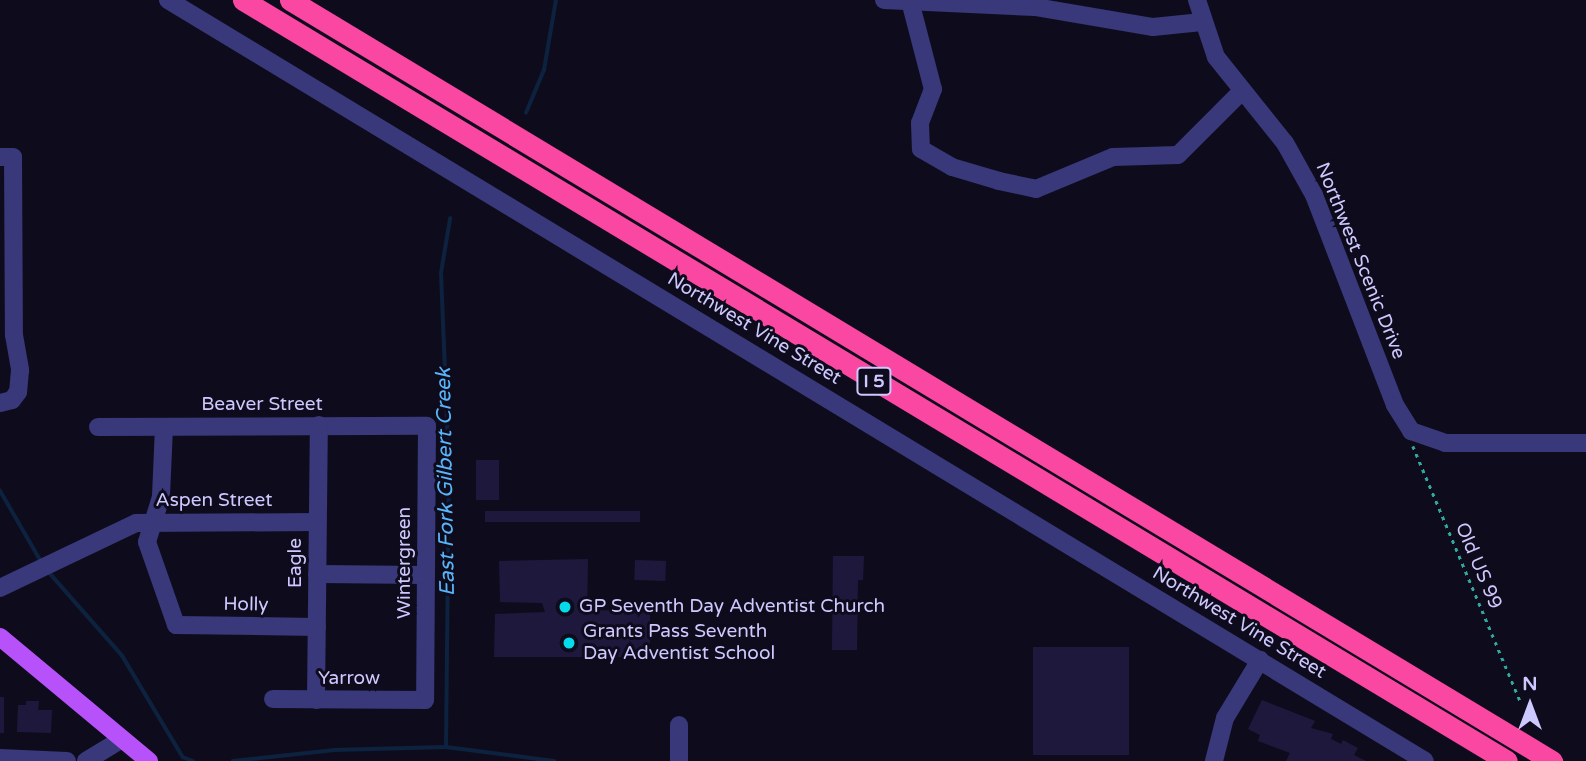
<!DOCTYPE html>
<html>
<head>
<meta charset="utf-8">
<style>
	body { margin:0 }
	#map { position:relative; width:1586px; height:761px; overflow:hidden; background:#0e0c1c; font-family:"Varela Round",sans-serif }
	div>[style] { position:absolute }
	.stream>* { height:3.5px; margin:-1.75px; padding:0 1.75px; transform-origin:1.75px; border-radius:1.75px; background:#0d223f }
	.building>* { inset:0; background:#1f183d; transform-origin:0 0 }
	.path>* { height:2.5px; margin-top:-1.25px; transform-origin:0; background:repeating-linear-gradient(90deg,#30aa9f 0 3.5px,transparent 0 8.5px) }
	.minor>* { height:18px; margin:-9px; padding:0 9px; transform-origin:9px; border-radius:9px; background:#38387a }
	.major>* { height:18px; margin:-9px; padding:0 9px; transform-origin:9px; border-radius:9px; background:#b752fb }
	.highway>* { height:21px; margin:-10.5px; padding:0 10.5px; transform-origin:10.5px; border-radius:10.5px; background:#fa47a2 }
	.dots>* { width:19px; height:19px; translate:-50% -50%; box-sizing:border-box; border:4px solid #0e0c1c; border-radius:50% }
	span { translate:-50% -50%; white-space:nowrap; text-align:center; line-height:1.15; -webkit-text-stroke:6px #0e0c1c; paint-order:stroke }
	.shield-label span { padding:2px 5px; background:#0e0c1c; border:2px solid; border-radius:5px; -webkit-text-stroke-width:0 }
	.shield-label { font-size:18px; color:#cdc8fe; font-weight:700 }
	.street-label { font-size:19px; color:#cdc8fe }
	.poi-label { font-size:19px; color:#cdc8fe }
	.left { translate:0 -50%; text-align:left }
	.water-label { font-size:21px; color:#59b5fb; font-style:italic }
	.north { position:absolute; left:1495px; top:670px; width:70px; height:70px; -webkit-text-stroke:5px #0e0c1c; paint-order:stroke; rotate:0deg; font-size:19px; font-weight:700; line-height:28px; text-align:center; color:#cdc8fe }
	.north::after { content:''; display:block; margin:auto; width:24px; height:32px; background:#cdc8fe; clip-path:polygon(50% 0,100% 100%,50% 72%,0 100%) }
</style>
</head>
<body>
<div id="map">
	<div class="stream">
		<i style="left:526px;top:113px;width:47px;rotate:-67.3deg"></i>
		<i style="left:544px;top:70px;width:71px;rotate:-80.3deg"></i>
		<i style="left:0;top:490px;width:82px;rotate:60deg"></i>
		<i style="left:47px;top:570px;width:113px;rotate:48.6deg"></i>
		<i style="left:122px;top:655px;width:119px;rotate:59.1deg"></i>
		<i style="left:183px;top:757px;width:11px;rotate:22deg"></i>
		<i style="left:446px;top:747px;width:275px;rotate:-89.4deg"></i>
		<i style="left:449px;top:472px;width:199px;rotate:-92.3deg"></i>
		<i style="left:441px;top:273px;width:55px;rotate:-80.5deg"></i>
		<i style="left:233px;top:761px;width:102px;rotate:-6.2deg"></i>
		<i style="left:334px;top:750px;width:112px;rotate:-1.5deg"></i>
		<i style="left:446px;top:747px;width:109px;rotate:7.4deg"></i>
	</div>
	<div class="building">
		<i style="left:499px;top:460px;width:40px;height:23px;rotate:90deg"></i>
		<i style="left:485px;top:511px;width:155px;height:11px"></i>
		<i style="clip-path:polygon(833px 556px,864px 556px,863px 580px,858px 580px,857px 650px,832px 650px)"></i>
		<i style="clip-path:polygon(588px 559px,587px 610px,650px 611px,650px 657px,494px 657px,495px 614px,545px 612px,542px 603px,500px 602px,499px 561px)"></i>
		<i style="left:635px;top:560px;width:31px;height:20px;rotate:2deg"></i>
		<i style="left:1033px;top:647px;width:96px;height:108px"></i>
		<i style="left:0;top:697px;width:4px;height:36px"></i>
		<i style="clip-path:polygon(1262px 700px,1315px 721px,1311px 728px,1333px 734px,1331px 739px,1341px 744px,1343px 740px,1358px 748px,1354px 755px,1366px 761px,1286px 761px,1290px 753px,1258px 741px,1260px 735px,1248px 729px)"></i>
		<i style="clip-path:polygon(26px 701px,39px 701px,38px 710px,52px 710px,51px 733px,17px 732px,18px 705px,26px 705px)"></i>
	</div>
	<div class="path">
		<i style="left:1413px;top:446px;width:276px;rotate:67.2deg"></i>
	</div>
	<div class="minor">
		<i style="left:168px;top:0;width:1469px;rotate:31.19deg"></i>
		<i style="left:884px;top:0;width:151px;rotate:2.7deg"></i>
		<i style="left:1035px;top:7px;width:120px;rotate:9.6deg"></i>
		<i style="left:1153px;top:27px;width:49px;rotate:-5.8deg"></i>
		<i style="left:1197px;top:0;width:60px;rotate:71.6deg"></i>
		<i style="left:1216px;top:57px;width:110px;rotate:51.3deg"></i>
		<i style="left:1285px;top:143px;width:60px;rotate:60.9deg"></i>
		<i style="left:1314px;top:195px;width:225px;rotate:68.9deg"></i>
		<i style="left:1395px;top:405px;width:31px;rotate:58deg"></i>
		<i style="left:1411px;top:431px;width:36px;rotate:19deg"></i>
		<i style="left:1445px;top:443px;width:141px"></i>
		<i style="left:910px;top:1px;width:91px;rotate:75.4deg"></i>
		<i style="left:933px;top:89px;width:36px;rotate:111deg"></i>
		<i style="left:920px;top:123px;width:26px;rotate:88deg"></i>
		<i style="left:921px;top:149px;width:36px;rotate:30deg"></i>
		<i style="left:952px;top:167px;width:49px;rotate:16.6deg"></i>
		<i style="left:999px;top:181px;width:38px;rotate:12deg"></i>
		<i style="left:1036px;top:189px;width:83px;rotate:-22.6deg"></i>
		<i style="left:1113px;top:157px;width:65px;rotate:-1.8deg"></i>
		<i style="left:1178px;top:155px;width:91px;rotate:-45deg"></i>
		<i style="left:0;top:157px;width:13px"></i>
		<i style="left:13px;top:157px;width:178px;rotate:89.7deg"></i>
		<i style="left:14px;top:335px;width:36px;rotate:80deg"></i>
		<i style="left:20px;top:370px;width:22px;rotate:95deg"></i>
		<i style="left:18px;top:392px;width:10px;rotate:127deg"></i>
		<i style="left:12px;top:400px;width:12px;rotate:166deg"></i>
		<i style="left:98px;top:427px;width:329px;rotate:-0.2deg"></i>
		<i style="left:427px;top:426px;width:274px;rotate:90.4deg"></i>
		<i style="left:425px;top:700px;width:152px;rotate:-179.6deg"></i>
		<i style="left:164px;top:427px;width:70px;rotate:92.5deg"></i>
		<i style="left:161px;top:497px;width:47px;rotate:107.3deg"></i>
		<i style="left:147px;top:542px;width:88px;rotate:70.7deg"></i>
		<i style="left:176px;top:625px;width:141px;rotate:0.8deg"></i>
		<i style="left:317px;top:574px;width:109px;rotate:0.5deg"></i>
		<i style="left:0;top:588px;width:151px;rotate:-25.5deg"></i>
		<i style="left:136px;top:523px;width:181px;rotate:-0.3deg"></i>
		<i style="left:316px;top:700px;width:275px;rotate:-89.4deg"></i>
		<i style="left:679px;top:725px;width:36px;rotate:90deg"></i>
		<i style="left:0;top:758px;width:67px;rotate:2.6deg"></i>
		<i style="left:86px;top:761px;width:42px;rotate:-31.4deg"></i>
		<i style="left:1214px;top:761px;width:44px;rotate:-75.7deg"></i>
		<i style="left:1225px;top:718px;width:68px;rotate:-58.9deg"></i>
	</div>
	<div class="major">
		<i style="left:0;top:637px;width:194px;rotate:39.8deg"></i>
	</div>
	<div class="highway">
		<i style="left:243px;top:0;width:1475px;rotate:31.05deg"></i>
		<i style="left:290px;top:0;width:1474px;rotate:31.09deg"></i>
	</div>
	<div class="dots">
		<i style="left:565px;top:607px;background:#06dbec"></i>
		<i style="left:569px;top:643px;background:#06dbec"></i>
	</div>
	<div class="shield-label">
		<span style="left:874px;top:381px">I 5</span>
	</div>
	<div class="street-label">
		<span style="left:1360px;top:261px;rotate:68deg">Northwest Scenic Drive</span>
		<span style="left:754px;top:329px;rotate:31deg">Northwest Vine Street</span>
		<span style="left:262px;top:405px">Beaver Street</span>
		<span style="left:214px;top:501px">Aspen Street</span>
		<span style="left:296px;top:563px;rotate:-90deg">Eagle</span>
		<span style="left:405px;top:563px;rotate:-90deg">Wintergreen</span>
		<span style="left:1478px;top:566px;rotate:67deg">Old US 99</span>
		<span style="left:246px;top:605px;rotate:1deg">Holly</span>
		<span style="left:1239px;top:623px;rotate:31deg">Northwest Vine Street</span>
		<span style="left:349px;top:679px">Yarrow</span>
	</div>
	<div class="poi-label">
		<span class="left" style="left:579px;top:607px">GP Seventh Day Adventist Church</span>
		<span class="left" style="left:583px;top:643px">Grants Pass Seventh<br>Day Adventist School</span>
	</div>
	<div class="water-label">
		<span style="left:446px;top:482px;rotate:-91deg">East Fork Gilbert Creek</span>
	</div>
	<div class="north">N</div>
</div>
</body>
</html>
